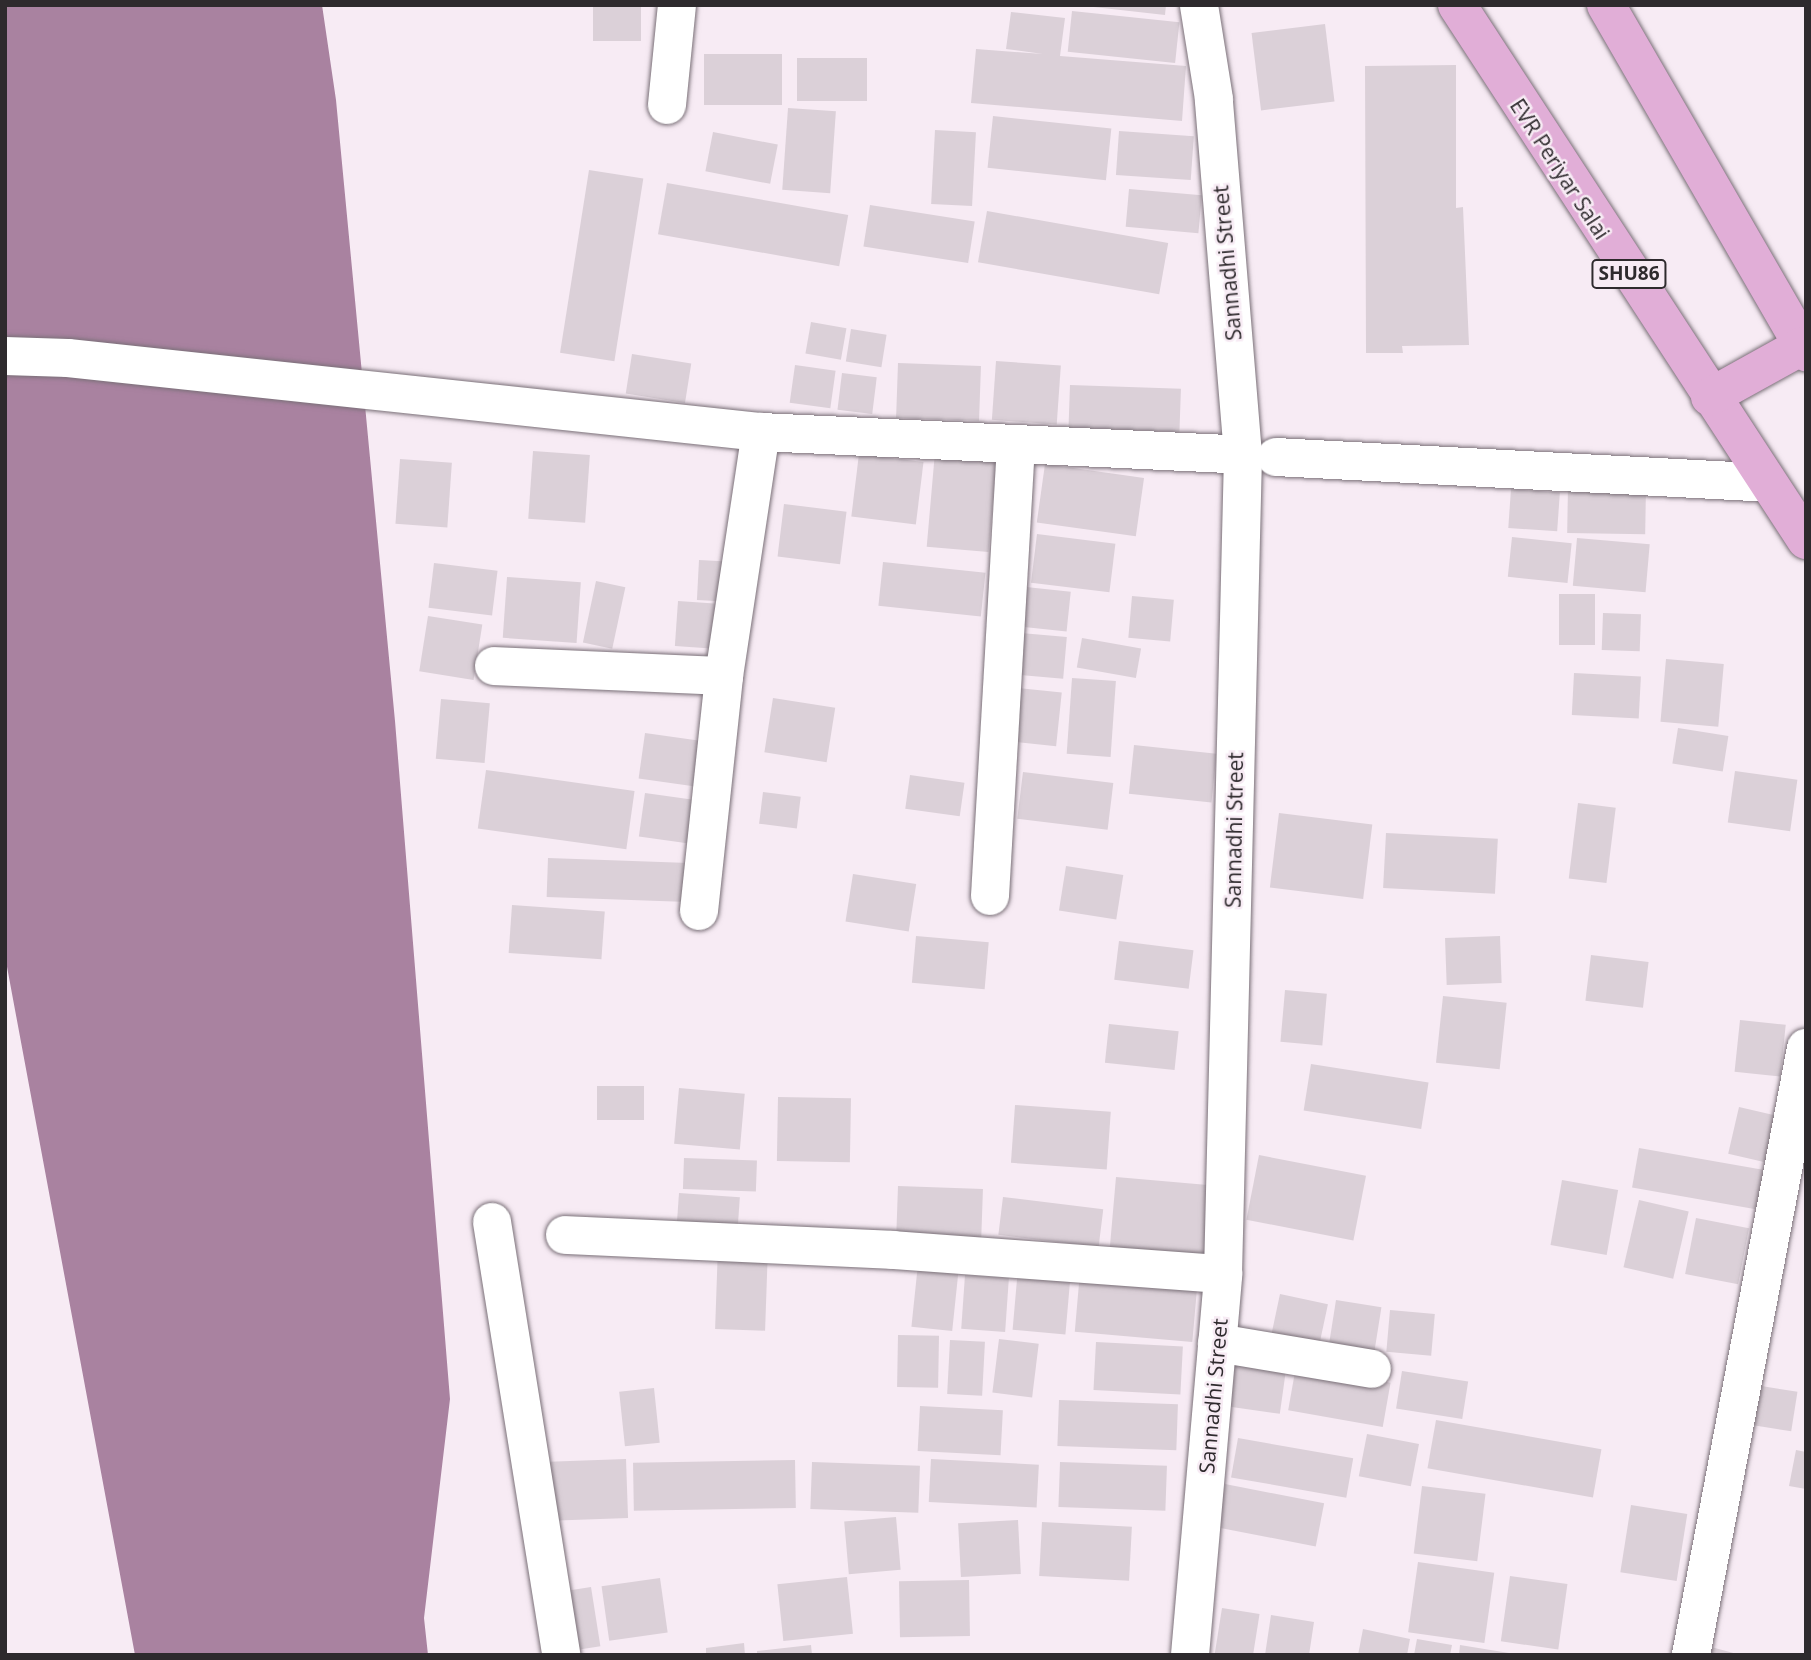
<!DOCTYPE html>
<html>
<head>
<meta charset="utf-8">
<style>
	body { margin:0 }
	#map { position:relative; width:1811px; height:1660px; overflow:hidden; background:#f7ebf4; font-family:"Open Sans",sans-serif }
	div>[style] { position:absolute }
	.water>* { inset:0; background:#a982a0 }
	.building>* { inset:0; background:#dbd0d8; transform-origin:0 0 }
	.roads { filter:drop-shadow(0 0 2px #7a7078) drop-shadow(0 0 2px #7a7078) }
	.street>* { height:38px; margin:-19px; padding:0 19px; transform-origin:19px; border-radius:19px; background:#fff }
	.primary>* { height:38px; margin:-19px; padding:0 19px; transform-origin:19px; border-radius:19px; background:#e1aed7 }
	span { translate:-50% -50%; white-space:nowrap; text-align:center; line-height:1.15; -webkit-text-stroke:5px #f7ebf4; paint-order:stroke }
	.shield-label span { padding:2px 5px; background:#f7ebf4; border:2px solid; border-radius:5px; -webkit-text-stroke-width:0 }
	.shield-label { font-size:19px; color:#2e2a2d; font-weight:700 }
	.street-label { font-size:21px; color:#2e2a2d }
	.frame { position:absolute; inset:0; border:7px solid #2e2a2d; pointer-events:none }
</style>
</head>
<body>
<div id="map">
	<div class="water">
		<i style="clip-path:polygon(5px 5px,322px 5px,336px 100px,395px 721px,450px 1399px,424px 1618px,428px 1655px,135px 1655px,5px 956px)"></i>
	</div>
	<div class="building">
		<i style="left:593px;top:5px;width:48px;height:36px"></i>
		<i style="clip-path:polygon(1076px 5px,1166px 5px,1165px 15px)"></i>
		<i style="left:1072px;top:11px;width:108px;height:41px;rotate:6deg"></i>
		<i style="clip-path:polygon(1011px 12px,1065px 18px,1060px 56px,1186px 66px,1182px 121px,971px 103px,976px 49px,1043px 54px,1006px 49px)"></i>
		<i style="left:1325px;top:24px;width:78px;height:74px;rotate:83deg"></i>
		<i style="left:704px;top:54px;width:78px;height:51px"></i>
		<i style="left:867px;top:58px;width:43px;height:70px;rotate:90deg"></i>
		<i style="clip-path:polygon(1456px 65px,1456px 208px,1463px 207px,1469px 345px,1402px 346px,1403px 353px,1366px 353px,1365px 66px)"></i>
		<i style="left:788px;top:108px;width:48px;height:82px;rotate:4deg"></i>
		<i style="left:993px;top:116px;width:119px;height:52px;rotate:6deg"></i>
		<i style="left:935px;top:130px;width:41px;height:74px;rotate:3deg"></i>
		<i style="left:1119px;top:131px;width:75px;height:44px;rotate:4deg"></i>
		<i style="left:713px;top:132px;width:66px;height:40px;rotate:11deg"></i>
		<i style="left:589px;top:170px;width:55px;height:185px;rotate:9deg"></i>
		<i style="left:667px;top:183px;width:184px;height:52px;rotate:10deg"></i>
		<i style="left:1129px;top:189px;width:73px;height:38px;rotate:5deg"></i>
		<i style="left:870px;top:205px;width:106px;height:42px;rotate:9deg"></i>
		<i style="left:987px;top:211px;width:184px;height:52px;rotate:10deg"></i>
		<i style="left:811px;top:322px;width:36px;height:32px;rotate:10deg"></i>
		<i style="left:851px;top:329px;width:36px;height:33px;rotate:9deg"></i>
		<i style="left:632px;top:354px;width:60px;height:40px;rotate:9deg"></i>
		<i style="left:996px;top:361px;width:65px;height:59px;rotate:4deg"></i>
		<i style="left:898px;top:363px;width:83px;height:55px;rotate:2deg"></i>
		<i style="left:795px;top:365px;width:41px;height:38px;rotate:8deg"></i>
		<i style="left:842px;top:373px;width:35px;height:37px;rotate:7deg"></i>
		<i style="left:1070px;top:385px;width:111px;height:43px;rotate:2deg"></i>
		<i style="left:533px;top:451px;width:57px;height:68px;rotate:4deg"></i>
		<i style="left:935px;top:452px;width:62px;height:95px;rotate:5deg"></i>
		<i style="left:859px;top:454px;width:65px;height:63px;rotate:7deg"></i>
		<i style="left:400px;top:459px;width:52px;height:65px;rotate:4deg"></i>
		<i style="left:1045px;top:464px;width:100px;height:59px;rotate:8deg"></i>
		<i style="left:1568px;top:486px;width:78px;height:47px;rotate:1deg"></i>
		<i style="left:1511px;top:489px;width:49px;height:39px;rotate:4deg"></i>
		<i style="left:784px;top:504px;width:63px;height:53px;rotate:7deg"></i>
		<i style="left:1037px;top:534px;width:79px;height:49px;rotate:7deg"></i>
		<i style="left:1512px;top:537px;width:60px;height:40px;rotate:6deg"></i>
		<i style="left:1577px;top:538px;width:73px;height:48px;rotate:5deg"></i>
		<i style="left:699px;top:560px;width:33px;height:40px;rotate:3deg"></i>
		<i style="left:883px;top:562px;width:103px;height:44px;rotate:6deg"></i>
		<i style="left:434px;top:563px;width:64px;height:45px;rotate:7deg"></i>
		<i style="left:507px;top:577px;width:74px;height:61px;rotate:4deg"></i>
		<i style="left:596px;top:581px;width:30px;height:63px;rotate:12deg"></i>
		<i style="left:1026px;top:587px;width:45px;height:40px;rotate:6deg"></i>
		<i style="left:1559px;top:594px;width:36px;height:51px"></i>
		<i style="left:1132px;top:596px;width:42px;height:42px;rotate:5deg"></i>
		<i style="left:678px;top:601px;width:47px;height:45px;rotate:4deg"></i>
		<i style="left:1603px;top:613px;width:38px;height:37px;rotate:2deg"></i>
		<i style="left:428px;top:616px;width:55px;height:56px;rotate:9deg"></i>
		<i style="left:1021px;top:633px;width:46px;height:42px;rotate:5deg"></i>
		<i style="left:1082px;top:638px;width:60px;height:30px;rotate:10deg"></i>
		<i style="left:1666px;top:659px;width:58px;height:63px;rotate:5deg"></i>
		<i style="left:1574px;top:673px;width:67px;height:42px;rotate:3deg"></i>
		<i style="left:1072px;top:678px;width:44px;height:76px;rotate:4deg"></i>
		<i style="left:1018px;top:688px;width:44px;height:54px;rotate:6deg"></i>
		<i style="left:773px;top:698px;width:63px;height:55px;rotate:9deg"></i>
		<i style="left:441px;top:699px;width:49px;height:60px;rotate:5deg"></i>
		<i style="left:1678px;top:728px;width:51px;height:36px;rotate:9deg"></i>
		<i style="left:645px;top:733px;width:68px;height:46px;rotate:8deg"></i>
		<i style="left:1134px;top:745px;width:83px;height:49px;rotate:6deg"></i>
		<i style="left:486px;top:770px;width:150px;height:59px;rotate:8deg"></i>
		<i style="left:1735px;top:771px;width:63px;height:52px;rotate:8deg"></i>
		<i style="left:1023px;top:772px;width:91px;height:47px;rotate:7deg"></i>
		<i style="left:910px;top:775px;width:55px;height:34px;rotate:8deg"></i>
		<i style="left:763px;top:792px;width:38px;height:32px;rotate:7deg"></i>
		<i style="left:645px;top:793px;width:65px;height:44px;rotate:8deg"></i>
		<i style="left:1578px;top:803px;width:38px;height:76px;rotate:7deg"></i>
		<i style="left:1279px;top:813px;width:94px;height:75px;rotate:7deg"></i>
		<i style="left:1386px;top:833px;width:112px;height:55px;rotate:3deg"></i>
		<i style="left:548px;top:858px;width:141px;height:39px;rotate:2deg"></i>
		<i style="left:1066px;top:866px;width:58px;height:45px;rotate:9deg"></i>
		<i style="left:853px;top:874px;width:64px;height:48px;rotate:9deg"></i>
		<i style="left:512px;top:905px;width:93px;height:48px;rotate:4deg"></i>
		<i style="left:916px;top:936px;width:73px;height:47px;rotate:5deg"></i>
		<i style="left:1500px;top:936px;width:47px;height:55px;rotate:88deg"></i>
		<i style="left:1119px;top:941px;width:75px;height:39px;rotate:7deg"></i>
		<i style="left:1591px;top:955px;width:58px;height:46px;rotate:7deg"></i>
		<i style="left:1285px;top:990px;width:42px;height:52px;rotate:5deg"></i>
		<i style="left:1443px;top:996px;width:64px;height:67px;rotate:6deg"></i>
		<i style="left:1740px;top:1020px;width:46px;height:52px;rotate:6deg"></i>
		<i style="left:1109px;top:1024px;width:70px;height:39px;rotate:6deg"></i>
		<i style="left:1311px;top:1064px;width:119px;height:47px;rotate:9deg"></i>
		<i style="left:597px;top:1086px;width:47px;height:34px"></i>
		<i style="left:679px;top:1088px;width:66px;height:56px;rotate:5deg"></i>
		<i style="left:778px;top:1097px;width:73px;height:64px;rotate:1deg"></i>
		<i style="left:1015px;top:1105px;width:96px;height:58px;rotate:4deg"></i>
		<i style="left:1739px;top:1107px;width:49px;height:48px;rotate:13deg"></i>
		<i style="left:1639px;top:1148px;width:130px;height:40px;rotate:10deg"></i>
		<i style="left:1259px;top:1155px;width:109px;height:66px;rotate:11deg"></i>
		<i style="left:684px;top:1158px;width:73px;height:31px;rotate:2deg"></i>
		<i style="left:1116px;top:1177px;width:95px;height:75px;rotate:5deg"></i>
		<i style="left:1562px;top:1180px;width:57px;height:66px;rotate:10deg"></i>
		<i style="left:898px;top:1186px;width:85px;height:56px;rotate:2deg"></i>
		<i style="left:679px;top:1193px;width:61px;height:42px;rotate:4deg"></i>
		<i style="left:1003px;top:1197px;width:101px;height:38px;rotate:7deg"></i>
		<i style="left:1639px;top:1200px;width:51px;height:69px;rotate:13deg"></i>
		<i style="left:1696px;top:1218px;width:54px;height:57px;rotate:11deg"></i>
		<i style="left:718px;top:1246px;width:50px;height:83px;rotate:2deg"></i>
		<i style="left:918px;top:1264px;width:41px;height:63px;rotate:6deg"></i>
		<i style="left:1018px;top:1268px;width:53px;height:62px;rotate:5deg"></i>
		<i style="left:1080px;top:1272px;width:118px;height:60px;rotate:5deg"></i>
		<i style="left:965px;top:1275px;width:44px;height:54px;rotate:4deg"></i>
		<i style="left:1280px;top:1294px;width:49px;height:40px;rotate:12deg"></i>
		<i style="left:1336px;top:1300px;width:46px;height:49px;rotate:9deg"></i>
		<i style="left:1390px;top:1310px;width:45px;height:42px;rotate:5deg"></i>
		<i style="left:898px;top:1335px;width:41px;height:52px;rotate:1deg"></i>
		<i style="left:999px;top:1339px;width:40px;height:54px;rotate:7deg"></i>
		<i style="left:950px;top:1340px;width:35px;height:54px;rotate:3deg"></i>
		<i style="left:1096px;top:1342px;width:87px;height:48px;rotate:3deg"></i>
		<i style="left:1235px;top:1359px;width:52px;height:48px;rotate:8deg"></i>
		<i style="left:1296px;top:1366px;width:96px;height:45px;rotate:10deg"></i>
		<i style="left:1402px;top:1371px;width:67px;height:38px;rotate:9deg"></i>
		<i style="left:1755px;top:1385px;width:43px;height:40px;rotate:9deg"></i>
		<i style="left:654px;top:1388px;width:55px;height:35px;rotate:84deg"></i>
		<i style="left:1059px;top:1400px;width:119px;height:46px;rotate:2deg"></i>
		<i style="left:920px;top:1406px;width:83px;height:45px;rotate:3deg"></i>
		<i style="left:1436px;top:1420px;width:168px;height:49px;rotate:10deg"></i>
		<i style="left:1367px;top:1434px;width:53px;height:43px;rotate:11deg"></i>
		<i style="left:1238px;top:1438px;width:117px;height:40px;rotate:10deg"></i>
		<i style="clip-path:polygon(1796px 1450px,1806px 1452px,1806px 1489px,1789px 1486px)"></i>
		<i style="left:626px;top:1459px;width:59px;height:84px;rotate:88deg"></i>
		<i style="left:931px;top:1459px;width:108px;height:43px;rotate:3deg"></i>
		<i style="left:795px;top:1460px;width:48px;height:162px;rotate:89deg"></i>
		<i style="left:812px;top:1462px;width:108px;height:47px;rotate:2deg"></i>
		<i style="left:1060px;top:1462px;width:107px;height:45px;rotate:2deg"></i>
		<i style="left:1225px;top:1484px;width:101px;height:44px;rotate:11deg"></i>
		<i style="left:1422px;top:1486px;width:64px;height:68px;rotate:7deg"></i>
		<i style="left:1631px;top:1505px;width:57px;height:68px;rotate:9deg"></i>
		<i style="left:896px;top:1517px;width:53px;height:52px;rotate:85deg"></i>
		<i style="left:1018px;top:1520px;width:54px;height:60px;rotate:87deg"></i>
		<i style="left:1042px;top:1522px;width:90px;height:54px;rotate:3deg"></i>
		<i style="left:1418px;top:1562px;width:77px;height:71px;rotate:8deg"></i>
		<i style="left:1510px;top:1576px;width:58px;height:66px;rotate:8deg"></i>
		<i style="left:847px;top:1577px;width:57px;height:70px;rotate:84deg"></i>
		<i style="left:660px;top:1578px;width:55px;height:59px;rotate:82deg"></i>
		<i style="left:969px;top:1580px;width:56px;height:70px;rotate:89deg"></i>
		<i style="left:591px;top:1587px;width:60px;height:34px;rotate:81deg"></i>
		<i style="left:1222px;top:1608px;width:38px;height:48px;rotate:9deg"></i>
		<i style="clip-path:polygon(1271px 1615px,1314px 1622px,1309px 1655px,1265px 1655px)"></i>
		<i style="clip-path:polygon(1363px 1629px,1410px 1639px,1407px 1655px,1358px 1655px)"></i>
		<i style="clip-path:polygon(1417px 1639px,1452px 1645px,1450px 1655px,1414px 1655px)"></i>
		<i style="clip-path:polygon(744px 1643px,745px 1655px,706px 1655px,706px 1648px)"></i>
		<i style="clip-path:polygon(811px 1645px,812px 1655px,757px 1655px,757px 1651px)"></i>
		<i style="clip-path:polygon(1460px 1645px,1509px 1653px,1509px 1655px,1459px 1655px)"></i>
		<i style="clip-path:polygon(1704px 1645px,1737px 1654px,1737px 1655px,1702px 1655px)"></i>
	</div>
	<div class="roads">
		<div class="street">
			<i style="left:667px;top:105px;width:100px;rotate:-84.3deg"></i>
			<i style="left:5px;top:356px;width:63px;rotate:1.8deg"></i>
			<i style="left:68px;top:358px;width:697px;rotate:6.1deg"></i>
			<i style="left:761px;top:432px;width:483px;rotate:2.7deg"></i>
			<i style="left:1276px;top:457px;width:491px;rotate:3deg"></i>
			<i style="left:494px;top:666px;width:230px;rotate:2.5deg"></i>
			<i style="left:990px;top:896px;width:450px;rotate:-86.7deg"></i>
			<i style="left:699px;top:911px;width:236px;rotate:-83.9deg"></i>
			<i style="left:724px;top:676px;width:247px;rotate:-81.4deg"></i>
			<i style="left:492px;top:1222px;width:438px;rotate:80.9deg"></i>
			<i style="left:565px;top:1235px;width:328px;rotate:2.6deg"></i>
			<i style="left:893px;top:1250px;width:331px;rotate:4.2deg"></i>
			<i style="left:1217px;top:1343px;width:157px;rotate:9.5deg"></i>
			<i style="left:1190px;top:1655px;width:382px;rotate:-85deg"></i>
			<i style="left:1223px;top:1274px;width:819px;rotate:-88.6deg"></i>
			<i style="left:1243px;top:455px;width:357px;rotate:-94.7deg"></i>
			<i style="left:1214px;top:99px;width:95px;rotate:-99.1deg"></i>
			<i style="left:1691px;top:1655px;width:618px;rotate:-79.27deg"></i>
		</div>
		<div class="primary">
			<i style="left:1457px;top:5px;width:639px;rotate:56.88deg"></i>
			<i style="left:1606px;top:5px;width:401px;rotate:60deg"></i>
			<i style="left:1710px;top:397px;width:105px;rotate:-29deg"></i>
		</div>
	</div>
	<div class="shield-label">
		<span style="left:1629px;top:274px">SHU86</span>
	</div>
	<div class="street-label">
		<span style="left:1560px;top:169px;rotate:57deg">EVR Periyar Salai</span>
		<span style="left:1227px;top:263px;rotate:-95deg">Sannadhi Street</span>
		<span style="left:1234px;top:830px;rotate:-89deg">Sannadhi Street</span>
		<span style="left:1213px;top:1396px;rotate:-85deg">Sannadhi Street</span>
	</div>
	<div class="frame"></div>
</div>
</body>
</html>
